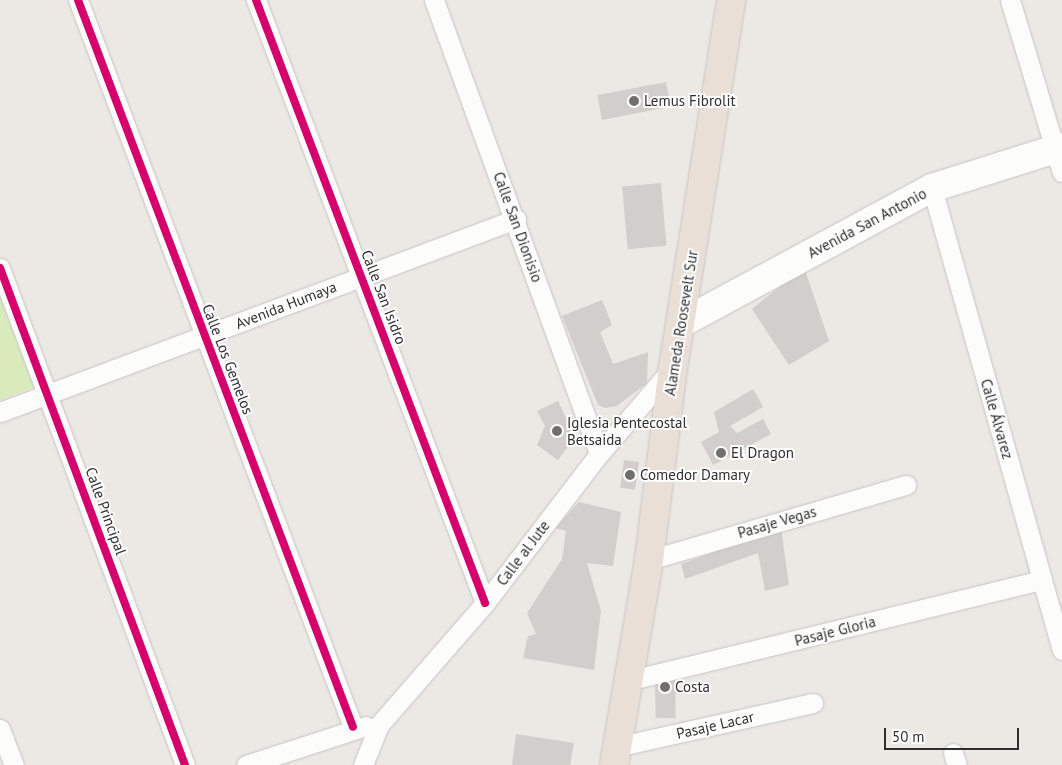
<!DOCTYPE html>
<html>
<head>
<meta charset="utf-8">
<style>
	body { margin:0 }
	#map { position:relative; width:1062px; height:765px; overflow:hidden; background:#ece8e4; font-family:"PT Sans",sans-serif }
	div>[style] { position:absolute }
	.pitch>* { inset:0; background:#d9eabb }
	.building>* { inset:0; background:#d1cecb; transform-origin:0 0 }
	.roads { filter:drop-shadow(0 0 1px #c5c4c5) drop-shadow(0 0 1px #c5c4c5) }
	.street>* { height:19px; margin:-9.5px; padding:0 9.5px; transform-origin:9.5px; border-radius:9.5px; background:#fcfcfb }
	.secondary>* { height:28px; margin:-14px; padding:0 14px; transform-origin:14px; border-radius:14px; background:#fcfcfb }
	.highway>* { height:28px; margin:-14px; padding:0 14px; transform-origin:14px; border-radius:14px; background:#eadfd6 }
	.cycleway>* { height:8px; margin:-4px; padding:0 4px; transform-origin:4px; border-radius:4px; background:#d6006c }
	.dots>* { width:14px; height:14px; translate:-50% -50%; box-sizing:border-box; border:2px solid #fff; border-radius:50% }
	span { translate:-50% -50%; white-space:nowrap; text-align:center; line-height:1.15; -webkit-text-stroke:4px #fff; paint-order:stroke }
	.poi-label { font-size:15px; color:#2e2e2e }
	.left { translate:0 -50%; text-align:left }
	.street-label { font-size:15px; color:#2e2e2e }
	.scale { position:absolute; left:884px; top:728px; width:135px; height:22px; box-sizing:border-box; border:2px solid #2e2e2e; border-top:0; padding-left:6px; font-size:15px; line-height:18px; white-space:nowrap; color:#2e2e2e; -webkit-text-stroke:4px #fff; paint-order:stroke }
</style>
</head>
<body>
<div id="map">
	<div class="pitch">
		<i style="clip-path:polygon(0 298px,34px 387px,0 400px)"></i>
	</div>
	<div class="building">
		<i style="left:666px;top:82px;width:25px;height:70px;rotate:79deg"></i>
		<i style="left:661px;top:183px;width:63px;height:39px;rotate:85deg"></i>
		<i style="clip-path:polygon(804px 267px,829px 341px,789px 365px,752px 309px)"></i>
		<i style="clip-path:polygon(602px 300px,612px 325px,600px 332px,613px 364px,648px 352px,647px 383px,617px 406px,605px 408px,598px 405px,562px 316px)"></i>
		<i style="clip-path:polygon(753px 389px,763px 407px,730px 426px,737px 433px,763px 419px,771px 434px,713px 465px,701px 442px,719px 432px,714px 412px)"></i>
		<i style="clip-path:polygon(558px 401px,575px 437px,558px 460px,537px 445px,545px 426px,537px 411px)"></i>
		<i style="left:624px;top:460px;width:15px;height:28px;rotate:8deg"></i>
		<i style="clip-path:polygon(579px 502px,621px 512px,613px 566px,587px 563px,601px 611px,594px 670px,523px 658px,528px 636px,536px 634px,527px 613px,562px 559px,566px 531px,555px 528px)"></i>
		<i style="clip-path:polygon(781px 528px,789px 585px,765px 591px,758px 553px,685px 579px,681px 564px)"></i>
		<i style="left:675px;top:677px;width:41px;height:20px;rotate:89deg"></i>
		<i style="clip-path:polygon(516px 734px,574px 743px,570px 765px,512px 765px)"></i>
	</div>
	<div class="roads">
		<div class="street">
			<i style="left:78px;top:0;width:777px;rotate:69.28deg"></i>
			<i style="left:256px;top:0;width:645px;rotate:69.2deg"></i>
			<i style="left:434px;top:0;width:483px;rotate:70deg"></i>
			<i style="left:1010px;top:0;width:180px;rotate:73.2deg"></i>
			<i style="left:932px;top:188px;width:480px;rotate:74.3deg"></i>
			<i style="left:0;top:268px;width:530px;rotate:69.58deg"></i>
			<i style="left:0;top:412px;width:551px;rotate:-20.51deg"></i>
			<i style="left:649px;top:560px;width:268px;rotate:-16.3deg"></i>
			<i style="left:627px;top:681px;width:427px;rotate:-13.7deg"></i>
			<i style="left:0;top:729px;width:39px;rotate:69deg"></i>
			<i style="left:616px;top:747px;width:202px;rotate:-12.6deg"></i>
			<i style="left:953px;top:753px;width:13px;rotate:72deg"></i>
			<i style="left:246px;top:765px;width:126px;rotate:-18deg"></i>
			<i style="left:363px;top:765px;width:43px;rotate:-68.2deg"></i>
			<i style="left:379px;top:725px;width:162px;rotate:-49deg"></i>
			<i style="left:485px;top:603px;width:188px;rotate:-52.6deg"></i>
			<i style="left:599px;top:454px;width:111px;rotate:-49.4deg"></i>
		</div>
		<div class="secondary">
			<i style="left:682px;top:323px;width:284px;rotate:-28.4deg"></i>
			<i style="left:932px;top:188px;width:136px;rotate:-17.5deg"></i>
		</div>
		<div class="highway">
			<i style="left:614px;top:765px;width:208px;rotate:-80.3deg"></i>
			<i style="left:649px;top:560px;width:193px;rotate:-82.9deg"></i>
			<i style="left:673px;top:368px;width:373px;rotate:-81deg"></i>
		</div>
	</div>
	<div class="cycleway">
		<i style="left:78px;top:0;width:777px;rotate:69.28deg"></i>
		<i style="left:256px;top:0;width:645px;rotate:69.2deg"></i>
		<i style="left:0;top:268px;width:530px;rotate:69.58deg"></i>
	</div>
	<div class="dots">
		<i style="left:634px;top:101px;background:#706f6e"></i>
		<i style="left:557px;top:431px;background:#706f6e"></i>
		<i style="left:721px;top:453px;background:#706f6e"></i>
		<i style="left:630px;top:475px;background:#706f6e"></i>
		<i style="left:665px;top:687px;background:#706f6e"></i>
	</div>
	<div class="poi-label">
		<span class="left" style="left:644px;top:101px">Lemus Fibrolit</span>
		<span class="left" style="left:567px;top:431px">Iglesia Pentecostal<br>Betsaida</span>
		<span class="left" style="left:731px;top:453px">El Dragon</span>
		<span class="left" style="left:640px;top:475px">Comedor Damary</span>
		<span class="left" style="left:675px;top:687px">Costa</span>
	</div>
	<div class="street-label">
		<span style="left:867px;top:223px;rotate:-28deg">Avenida San Antonio</span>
		<span style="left:518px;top:227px;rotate:70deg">Calle San Dionisio</span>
		<span style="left:384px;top:297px;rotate:69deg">Calle San Isidro</span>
		<span style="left:286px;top:305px;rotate:-21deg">Avenida Humaya</span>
		<span style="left:681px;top:323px;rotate:-81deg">Alameda Roosevelt Sur</span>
		<span style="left:228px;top:359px;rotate:69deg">Calle Los Gemelos</span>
		<span style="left:997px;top:419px;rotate:74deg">Calle Álvarez</span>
		<span style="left:106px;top:511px;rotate:70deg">Calle Principal</span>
		<span style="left:777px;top:522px;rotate:-16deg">Pasaje Vegas</span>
		<span style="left:523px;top:553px;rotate:-53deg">Calle al Jute</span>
		<span style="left:835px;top:631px;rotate:-14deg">Pasaje Gloria</span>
		<span style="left:715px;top:725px;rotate:-13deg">Pasaje Lacar</span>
	</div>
	<div class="scale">50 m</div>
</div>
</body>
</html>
